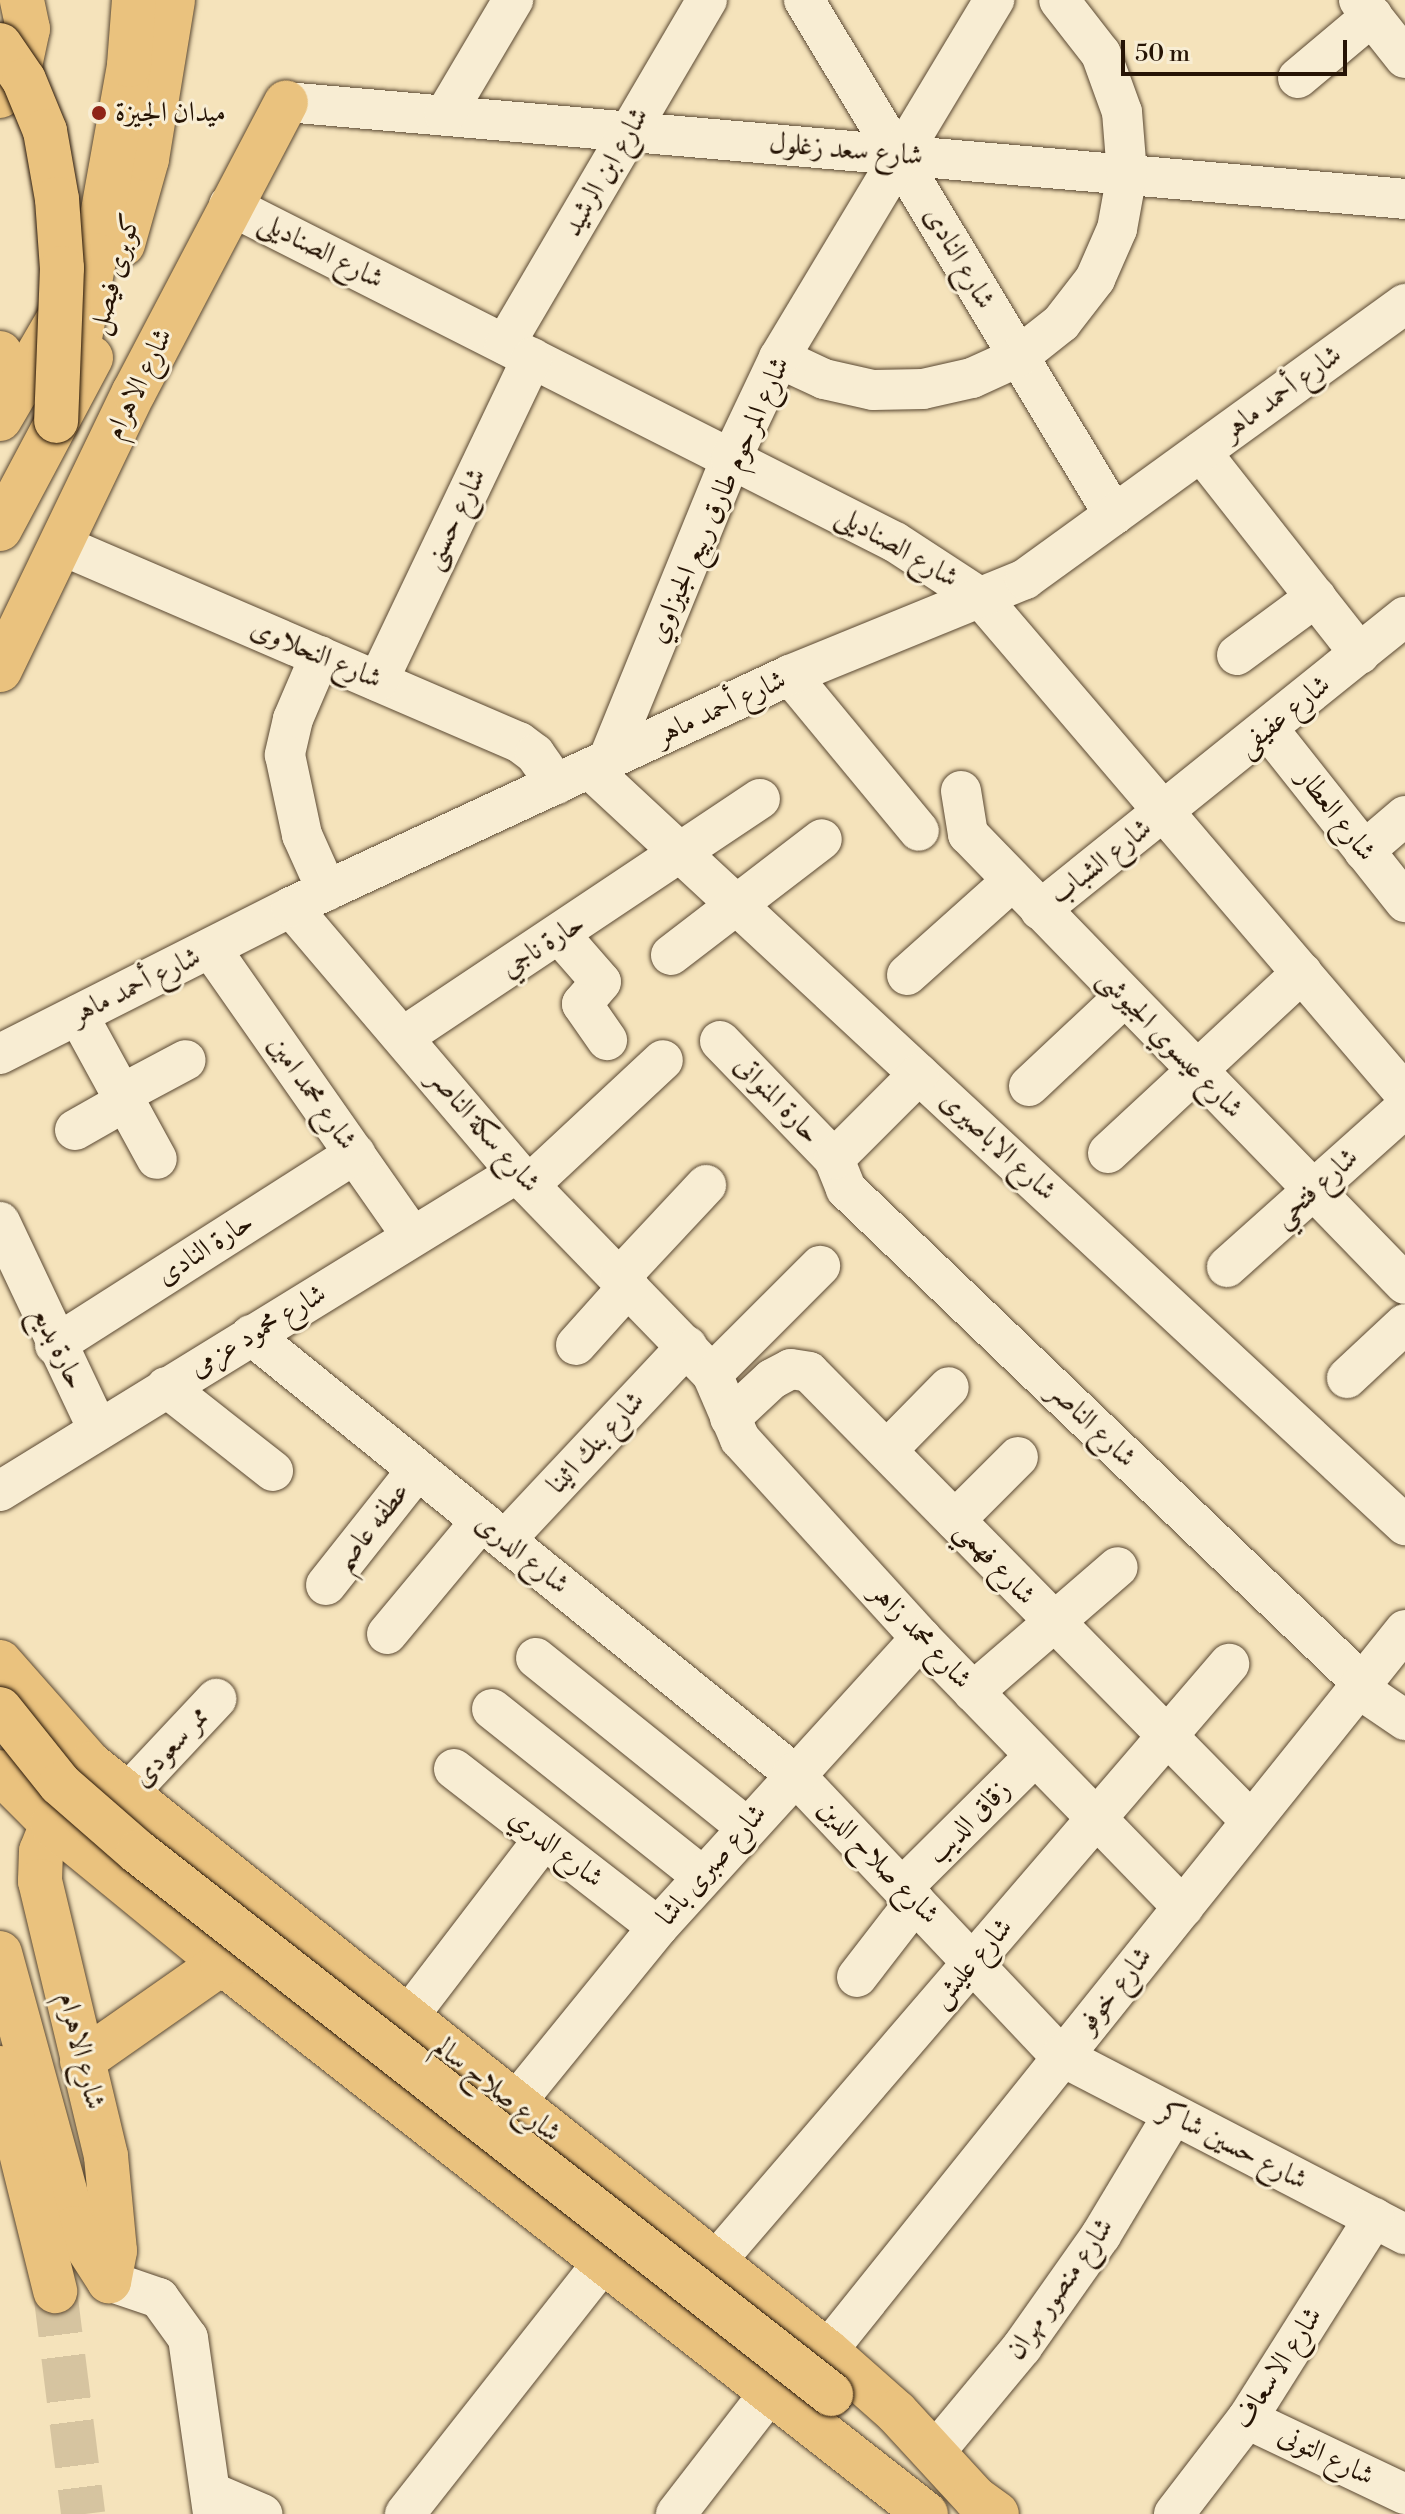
<!DOCTYPE html>
<html>
<head>
<meta charset="utf-8">
<style>
	body { margin:0 }
	#map { position:relative; width:1405px; height:2514px; overflow:hidden; background:#f5e3bb; font-family:"Libre Bodoni",Amiri,serif }
	div>[style] { position:absolute }
	.major-tunnel>* { height:44px; margin-top:-22px; transform-origin:0; background:repeating-linear-gradient(90deg,#d6c4a0 0 44px,transparent 0 66px) }
	.roads { filter:drop-shadow(0 0 2px #5a4832) drop-shadow(0 0 2px #5a4832) }
	.minor>* { height:40px; margin:-20px; padding:0 20px; transform-origin:20px; border-radius:20px; background:#f8edd3 }
	.major>* { height:44px; margin:-22px; padding:0 22px; transform-origin:22px; border-radius:22px; background:#eac27e }
	.highway>* { height:44px; margin:-22px; padding:0 22px; transform-origin:22px; border-radius:22px; background:#eac27e }
	.bridges { filter:drop-shadow(0 0 2px #261405) drop-shadow(0 0 2px #261405) }
	.highway-bridge>* { height:44px; margin:-22px; padding:0 22px; transform-origin:22px; border-radius:22px; background:#eac27e }
	.dots>* { width:22px; height:22px; translate:-50% -50%; box-sizing:border-box; border:4px solid #f8edd3; border-radius:50% }
	span { translate:-50% -50%; white-space:nowrap; text-align:center; line-height:1.15; -webkit-text-stroke:6px #f8edd3; paint-order:stroke }
	.poi-label { font-size:28px; color:#261405 }
	.left { translate:0 -50%; text-align:left }
	.street-label { font-size:28px; color:#261405 }
	.scale { position:absolute; left:1121px; top:40px; width:226px; height:36px; box-sizing:border-box; border:4px solid #261405; border-top:0; padding-left:10px; font-size:24px; line-height:28px; white-space:nowrap; color:#261405; -webkit-text-stroke:6px #f8edd3; paint-order:stroke }
</style>
</head>
<body>
<div id="map">
	<div class="major-tunnel">
		<i style="left:55px;top:2291px;width:225px;rotate:82.8deg"></i>
	</div>
	<div class="roads">
		<div class="minor">
			<i style="left:804px;top:0;width:601px;rotate:58.95deg"></i>
			<i style="left:1359px;top:0;width:74px;rotate:51.6deg"></i>
			<i style="left:1298px;top:78px;width:97px;rotate:-40deg"></i>
			<i style="left:286px;top:102px;width:1123px;rotate:4.95deg"></i>
			<i style="left:445px;top:115px;width:134px;rotate:-59.4deg"></i>
			<i style="left:229px;top:205px;width:746px;rotate:26.84deg"></i>
			<i style="left:895px;top:542px;width:103px;rotate:33.1deg"></i>
			<i style="left:981px;top:598px;width:653px;rotate:49.47deg"></i>
			<i style="left:505px;top:344px;width:399px;rotate:-59.6deg"></i>
			<i style="left:779px;top:358px;width:50px;rotate:25deg"></i>
			<i style="left:824px;top:379px;width:50px;rotate:12.7deg"></i>
			<i style="left:873px;top:390px;width:50px;rotate:-1.1deg"></i>
			<i style="left:923px;top:389px;width:50px;rotate:-12.7deg"></i>
			<i style="left:972px;top:378px;width:51px;rotate:-24.5deg"></i>
			<i style="left:1018px;top:357px;width:55px;rotate:-38.3deg"></i>
			<i style="left:1061px;top:323px;width:56px;rotate:-52.3deg"></i>
			<i style="left:1095px;top:279px;width:55px;rotate:-66.3deg"></i>
			<i style="left:1117px;top:229px;width:56px;rotate:-79.7deg"></i>
			<i style="left:1127px;top:174px;width:62px;rotate:-94.6deg"></i>
			<i style="left:1122px;top:112px;width:62px;rotate:-109.9deg"></i>
			<i style="left:1101px;top:54px;width:68px;rotate:-127.9deg"></i>
			<i style="left:1201px;top:452px;width:257px;rotate:51.8deg"></i>
			<i style="left:61px;top:545px;width:499px;rotate:23.3deg"></i>
			<i style="left:519px;top:742px;width:20px;rotate:37deg"></i>
			<i style="left:535px;top:754px;width:37px;rotate:55deg"></i>
			<i style="left:1237px;top:655px;width:98px;rotate:-36.3deg"></i>
			<i style="left:320px;top:656px;width:69px;rotate:113.2deg"></i>
			<i style="left:293px;top:719px;width:37px;rotate:103deg"></i>
			<i style="left:285px;top:755px;width:82px;rotate:78deg"></i>
			<i style="left:302px;top:835px;width:61px;rotate:65.9deg"></i>
			<i style="left:790px;top:675px;width:202px;rotate:50.4deg"></i>
			<i style="left:378px;top:681px;width:358px;rotate:-64.5deg"></i>
			<i style="left:1268px;top:729px;width:221px;rotate:51.6deg"></i>
			<i style="left:608px;top:760px;width:325px;rotate:-67.8deg"></i>
			<i style="left:731px;top:459px;width:112px;rotate:-64.6deg"></i>
			<i style="left:779px;top:358px;width:418px;rotate:-59deg"></i>
			<i style="left:590px;top:769px;width:1112px;rotate:42.85deg"></i>
			<i style="left:961px;top:791px;width:44px;rotate:80.8deg"></i>
			<i style="left:968px;top:834px;width:627px;rotate:45.84deg"></i>
			<i style="left:1364px;top:851px;width:54px;rotate:-40.5deg"></i>
			<i style="left:291px;top:907px;width:349px;rotate:49.6deg"></i>
			<i style="left:517px;top:1173px;width:280px;rotate:45.9deg"></i>
			<i style="left:712px;top:1374px;width:71px;rotate:66.7deg"></i>
			<i style="left:740px;top:1439px;width:269px;rotate:47.7deg"></i>
			<i style="left:921px;top:1638px;width:376px;rotate:45.8deg"></i>
			<i style="left:1040px;top:910px;width:468px;rotate:-38.8deg"></i>
			<i style="left:560px;top:935px;width:62px;rotate:48.9deg"></i>
			<i style="left:601px;top:982px;width:29px;rotate:131deg"></i>
			<i style="left:582px;top:1004px;width:44px;rotate:55.2deg"></i>
			<i style="left:211px;top:949px;width:350px;rotate:55deg"></i>
			<i style="left:671px;top:955px;width:190px;rotate:-37.5deg"></i>
			<i style="left:907px;top:975px;width:141px;rotate:-41.8deg"></i>
			<i style="left:78px;top:1015px;width:164px;rotate:61.3deg"></i>
			<i style="left:403px;top:1037px;width:429px;rotate:-33.7deg"></i>
			<i style="left:720px;top:1041px;width:164px;rotate:46deg"></i>
			<i style="left:0;top:1054px;width:326px;rotate:-26.8deg"></i>
			<i style="left:291px;top:907px;width:550px;rotate:-24.94deg"></i>
			<i style="left:790px;top:675px;width:254px;rotate:-22.2deg"></i>
			<i style="left:1025px;top:579px;width:469px;rotate:-35.9deg"></i>
			<i style="left:1029px;top:1086px;width:130px;rotate:-43.1deg"></i>
			<i style="left:122px;top:1094px;width:72px;rotate:-28deg"></i>
			<i style="left:75px;top:1130px;width:59px;rotate:-29.6deg"></i>
			<i style="left:1108px;top:1153px;width:265px;rotate:-42.9deg"></i>
			<i style="left:834px;top:1159px;width:32px;rotate:68deg"></i>
			<i style="left:846px;top:1189px;width:714px;rotate:43.75deg"></i>
			<i style="left:834px;top:1159px;width:120px;rotate:-45deg"></i>
			<i style="left:529px;top:1185px;width:183px;rotate:-43deg"></i>
			<i style="left:0;top:1222px;width:229px;rotate:64.7deg"></i>
			<i style="left:1227px;top:1267px;width:239px;rotate:-41.8deg"></i>
			<i style="left:620px;top:1277px;width:126px;rotate:-46.9deg"></i>
			<i style="left:251px;top:1335px;width:697px;rotate:38.94deg"></i>
			<i style="left:793px;top:1773px;width:390px;rotate:46.6deg"></i>
			<i style="left:1061px;top:2056px;width:387px;rotate:27.4deg"></i>
			<i style="left:55px;top:1345px;width:356px;rotate:-32.5deg"></i>
			<i style="left:576px;top:1345px;width:79px;rotate:-48.1deg"></i>
			<i style="left:712px;top:1374px;width:153px;rotate:-45deg"></i>
			<i style="left:1347px;top:1378px;width:79px;rotate:-43deg"></i>
			<i style="left:166px;top:1387px;width:136px;rotate:38.1deg"></i>
			<i style="left:730px;top:1418px;width:57px;rotate:-42.9deg"></i>
			<i style="left:772px;top:1379px;width:21px;rotate:-28deg"></i>
			<i style="left:791px;top:1369px;width:18px;rotate:9deg"></i>
			<i style="left:809px;top:1372px;width:630px;rotate:45.45deg"></i>
			<i style="left:887px;top:1450px;width:88px;rotate:-45.5deg"></i>
			<i style="left:0;top:1491px;width:607px;rotate:-31.6deg"></i>
			<i style="left:955px;top:1520px;width:89px;rotate:-45deg"></i>
			<i style="left:505px;top:1540px;width:266px;rotate:-46.8deg"></i>
			<i style="left:326px;top:1585px;width:147px;rotate:-51.6deg"></i>
			<i style="left:387px;top:1634px;width:147px;rotate:-50.2deg"></i>
			<i style="left:536px;top:1658px;width:270px;rotate:38.8deg"></i>
			<i style="left:1358px;top:1688px;width:57px;rotate:34.2deg"></i>
			<i style="left:973px;top:1692px;width:191px;rotate:-40.8deg"></i>
			<i style="left:492px;top:1709px;width:268px;rotate:38.5deg"></i>
			<i style="left:454px;top:1769px;width:258px;rotate:37.8deg"></i>
			<i style="left:126px;top:1795px;width:132px;rotate:-46.8deg"></i>
			<i style="left:902px;top:1888px;width:187px;rotate:-44.8deg"></i>
			<i style="left:857px;top:1977px;width:95px;rotate:-52.3deg"></i>
			<i style="left:407px;top:2018px;width:225px;rotate:-52.6deg"></i>
			<i style="left:515px;top:2103px;width:227px;rotate:-50.9deg"></i>
			<i style="left:658px;top:1927px;width:391px;rotate:-47.7deg"></i>
			<i style="left:715px;top:2262px;width:789px;rotate:-49.32deg"></i>
			<i style="left:109px;top:2281px;width:53px;rotate:18.8deg"></i>
			<i style="left:159px;top:2298px;width:49px;rotate:54.1deg"></i>
			<i style="left:188px;top:2338px;width:178px;rotate:81.9deg"></i>
			<i style="left:827px;top:2351px;width:924px;rotate:-51.28deg"></i>
			<i style="left:1247px;top:2419px;width:175px;rotate:25.4deg"></i>
			<i style="left:934px;top:2453px;width:138px;rotate:-50.3deg"></i>
			<i style="left:1022px;top:2347px;width:137px;rotate:-54.8deg"></i>
			<i style="left:1101px;top:2235px;width:138px;rotate:-59deg"></i>
			<i style="left:211px;top:2492px;width:56px;rotate:23.3deg"></i>
			<i style="left:405px;top:2514px;width:318px;rotate:-51.8deg"></i>
			<i style="left:676px;top:2514px;width:150px;rotate:-52.3deg"></i>
			<i style="left:1174px;top:2514px;width:120px;rotate:-52.5deg"></i>
			<i style="left:1247px;top:2419px;width:238px;rotate:-57.7deg"></i>
		</div>
		<div class="major">
			<i style="left:0;top:96px;width:36px;rotate:-56deg"></i>
			<i style="left:20px;top:66px;width:38px;rotate:-78deg"></i>
			<i style="left:28px;top:29px;width:30px;rotate:-102deg"></i>
			<i style="left:123px;top:244px;width:88px;rotate:-74.2deg"></i>
			<i style="left:147px;top:159px;width:161px;rotate:-80.7deg"></i>
			<i style="left:0;top:353px;width:42px;rotate:67.7deg"></i>
			<i style="left:75px;top:366px;width:306px;rotate:-79.8deg"></i>
			<i style="left:129px;top:65px;width:65px;rotate:-85.6deg"></i>
			<i style="left:52px;top:1824px;width:29px;rotate:112deg"></i>
			<i style="left:41px;top:1851px;width:30px;rotate:92deg"></i>
			<i style="left:40px;top:1881px;width:283px;rotate:76.5deg"></i>
			<i style="left:106px;top:2156px;width:95px;rotate:84.6deg"></i>
			<i style="left:115px;top:2251px;width:31px;rotate:101deg"></i>
			<i style="left:0;top:1953px;width:285px;rotate:74.7deg"></i>
			<i style="left:75px;top:2228px;width:63px;rotate:57.3deg"></i>
			<i style="left:0;top:2068px;width:230px;rotate:76.1deg"></i>
		</div>
		<div class="highway">
			<i style="left:0;top:419px;width:190px;rotate:-59.7deg"></i>
			<i style="left:0;top:529px;width:194px;rotate:-62deg"></i>
			<i style="left:0;top:670px;width:309px;rotate:-64.3deg"></i>
			<i style="left:134px;top:392px;width:327px;rotate:-62.3deg"></i>
			<i style="left:0;top:1662px;width:136px;rotate:48.6deg"></i>
			<i style="left:90px;top:1764px;width:942px;rotate:38.54deg"></i>
			<i style="left:827px;top:2351px;width:92px;rotate:41.5deg"></i>
			<i style="left:896px;top:2412px;width:117px;rotate:47.4deg"></i>
			<i style="left:975px;top:2498px;width:27px;rotate:36deg"></i>
			<i style="left:0;top:1772px;width:74px;rotate:45deg"></i>
			<i style="left:52px;top:1824px;width:220px;rotate:39.3deg"></i>
			<i style="left:222px;top:1963px;width:894px;rotate:38.05deg"></i>
			<i style="left:82px;top:2061px;width:171px;rotate:-35deg"></i>
			<i style="left:222px;top:1963px;width:27px;rotate:-48deg"></i>
		</div>
	</div>
	<div class="bridges">
		<div class="highway-bridge">
			<i style="left:0;top:45px;width:42px;rotate:55.6deg"></i>
			<i style="left:24px;top:80px;width:55px;rotate:67.6deg"></i>
			<i style="left:45px;top:131px;width:69px;rotate:80deg"></i>
			<i style="left:57px;top:199px;width:69px;rotate:85.9deg"></i>
			<i style="left:62px;top:268px;width:153px;rotate:92.2deg"></i>
			<i style="left:0;top:1709px;width:96px;rotate:51.3deg"></i>
			<i style="left:60px;top:1784px;width:103px;rotate:41.1deg"></i>
			<i style="left:138px;top:1852px;width:880px;rotate:38.03deg"></i>
		</div>
	</div>
	<div class="dots">
		<i style="left:99px;top:113px;background:#8f2418"></i>
	</div>
	<div class="poi-label">
		<span class="left" style="left:115px;top:113px">ميدان الجيزة</span>
	</div>
	<div class="street-label">
		<span style="left:846px;top:150px;rotate:5deg">شارع سعد زغلول</span>
		<span style="left:606px;top:172px;rotate:-60deg">شارع ابن الرشيد</span>
		<span style="left:321px;top:251px;rotate:27deg">شارع الصناديلى</span>
		<span style="left:959px;top:258px;rotate:60deg">شارع النادى</span>
		<span style="left:115px;top:274px;rotate:-74deg">كوبرى فيصل</span>
		<span style="left:139px;top:384px;rotate:-64deg">شارع الاهرام</span>
		<span style="left:1282px;top:393px;rotate:-36deg">شارع أحمد ماهر</span>
		<span style="left:719px;top:500px;rotate:-66deg">شارع المرحوم طارق ربيع الجيزاوي</span>
		<span style="left:455px;top:519px;rotate:-64deg">شارع حسنى</span>
		<span style="left:897px;top:547px;rotate:30deg">شارع الصناديلى</span>
		<span style="left:316px;top:654px;rotate:23deg">شارع النحلاوى</span>
		<span style="left:721px;top:708px;rotate:-25deg">شارع أحمد ماهر</span>
		<span style="left:1284px;top:716px;rotate:-39deg">شارع عفيفى</span>
		<span style="left:1336px;top:815px;rotate:52deg">شارع العطار</span>
		<span style="left:1101px;top:862px;rotate:-38deg">شارع الشباب</span>
		<span style="left:543px;top:946px;rotate:-33deg">حارة ناجي</span>
		<span style="left:136px;top:986px;rotate:-26deg">شارع أحمد ماهر</span>
		<span style="left:1170px;top:1044px;rotate:46deg">شارع عيسوي الجيوشى</span>
		<span style="left:312px;top:1093px;rotate:55deg">شارع محمد امين</span>
		<span style="left:777px;top:1100px;rotate:46deg">حارة المنواتى</span>
		<span style="left:484px;top:1131px;rotate:49deg">شارع سكة الناصر</span>
		<span style="left:998px;top:1146px;rotate:43deg">شارع الاباصيرى</span>
		<span style="left:1316px;top:1188px;rotate:-42deg">شارع فتحي</span>
		<span style="left:205px;top:1249px;rotate:-33deg">حارة النادى</span>
		<span style="left:258px;top:1331px;rotate:-31deg">شارع محمود عزمى</span>
		<span style="left:58px;top:1348px;rotate:64deg">حارة بديع</span>
		<span style="left:1092px;top:1425px;rotate:44deg">شارع الناصر</span>
		<span style="left:596px;top:1443px;rotate:-47deg">شارع بنك اثينا</span>
		<span style="left:372px;top:1527px;rotate:-52deg">عطفه عاصم</span>
		<span style="left:522px;top:1554px;rotate:39deg">شارع الدرى</span>
		<span style="left:995px;top:1563px;rotate:47deg">شارع فهمي</span>
		<span style="left:921px;top:1636px;rotate:47deg">شارع محمد زاهر</span>
		<span style="left:171px;top:1747px;rotate:-47deg">ممر سعودى</span>
		<span style="left:969px;top:1822px;rotate:-45deg">زقاق الديب</span>
		<span style="left:556px;top:1848px;rotate:38deg">شارع الدري</span>
		<span style="left:878px;top:1862px;rotate:46deg">شارع صلاح الدين</span>
		<span style="left:712px;top:1865px;rotate:-49deg">شارع صبرى باشا</span>
		<span style="left:972px;top:1963px;rotate:-49deg">شارع عليش</span>
		<span style="left:1115px;top:1990px;rotate:-51deg">شارع خوفو</span>
		<span style="left:81px;top:2051px;rotate:76deg">شارع الاهرام</span>
		<span style="left:497px;top:2090px;rotate:38deg">شارع صلاح سالم</span>
		<span style="left:1233px;top:2146px;rotate:27deg">شارع حسين شاكر</span>
		<span style="left:1060px;top:2289px;rotate:-55deg">شارع منصور مهران</span>
		<span style="left:1278px;top:2368px;rotate:-57deg">شارع الاسعاف</span>
		<span style="left:1326px;top:2456px;rotate:26deg">شارع التونى</span>
	</div>
	<div class="scale">50 m</div>
</div>
</body>
</html>
